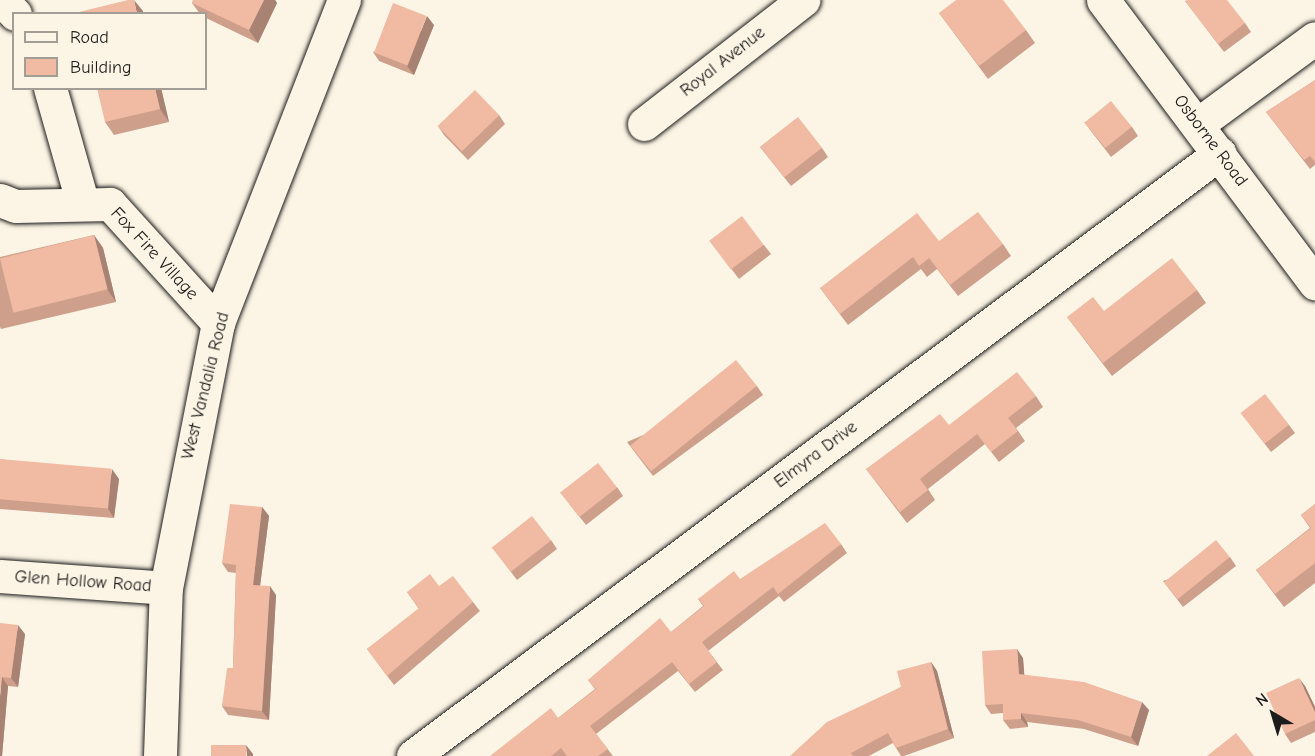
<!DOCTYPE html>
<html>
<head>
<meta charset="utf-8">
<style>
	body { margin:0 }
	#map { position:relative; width:1315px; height:756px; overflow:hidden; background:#fcf5e5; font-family:"Comic Neue",sans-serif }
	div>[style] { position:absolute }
	.roads { filter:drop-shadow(0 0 2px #1c1c1c) drop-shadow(0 0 2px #1c1c1c) }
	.minor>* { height:33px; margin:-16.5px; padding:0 16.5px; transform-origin:16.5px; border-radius:16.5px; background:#fcf5e5 }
	.major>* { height:33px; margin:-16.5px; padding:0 16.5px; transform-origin:16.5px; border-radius:16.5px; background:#fcf5e5 }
	.wall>* { inset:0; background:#cea08c }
	.shaded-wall>* { inset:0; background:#a88272 }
	.building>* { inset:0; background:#f0baa3; transform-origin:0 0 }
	span { translate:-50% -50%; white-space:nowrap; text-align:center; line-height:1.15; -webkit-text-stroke:5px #fcf5e5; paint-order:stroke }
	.street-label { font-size:18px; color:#1c1c1c }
	.legend { position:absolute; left:12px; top:12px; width:195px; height:78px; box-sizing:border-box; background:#fcf5e5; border:2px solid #a29e95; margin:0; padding:8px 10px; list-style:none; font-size:18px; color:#1c1c1c }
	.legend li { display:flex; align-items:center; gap:12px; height:30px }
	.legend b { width:30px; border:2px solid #a29e95 }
	.north { position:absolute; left:1243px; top:684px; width:60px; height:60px; -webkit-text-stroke:4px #fcf5e5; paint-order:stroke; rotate:322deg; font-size:16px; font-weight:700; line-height:24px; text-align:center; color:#1c1c1c }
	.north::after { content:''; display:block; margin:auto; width:21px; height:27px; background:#1c1c1c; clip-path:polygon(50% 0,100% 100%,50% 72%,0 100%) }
</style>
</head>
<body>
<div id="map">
	<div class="roads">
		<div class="minor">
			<i style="left:2px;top:0;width:19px;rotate:47deg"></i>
			<i style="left:1103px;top:0;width:354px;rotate:53.2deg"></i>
			<i style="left:50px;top:88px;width:117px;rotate:74.2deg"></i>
			<i style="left:644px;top:124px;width:202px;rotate:-37.9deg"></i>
			<i style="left:1198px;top:124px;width:145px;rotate:-36.3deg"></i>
			<i style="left:0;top:200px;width:17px;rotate:21deg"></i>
			<i style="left:16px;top:206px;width:94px;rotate:-1.2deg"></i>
			<i style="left:110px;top:204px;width:161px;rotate:47.8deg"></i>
			<i style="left:0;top:576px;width:166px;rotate:4.1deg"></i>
			<i style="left:413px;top:756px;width:1007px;rotate:-36.77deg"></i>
		</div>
		<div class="major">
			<i style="left:160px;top:756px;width:168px;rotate:-88deg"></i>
			<i style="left:166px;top:588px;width:270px;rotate:-78.9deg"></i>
			<i style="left:218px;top:323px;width:347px;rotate:-68.7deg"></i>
		</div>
	</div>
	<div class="wall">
		<i style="clip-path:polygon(193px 0,275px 0,277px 3px,258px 43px,206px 18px,206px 14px,200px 14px,192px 3px)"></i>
		<i style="clip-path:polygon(1185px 1px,1245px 23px,1251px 32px,1224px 52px)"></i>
		<i style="clip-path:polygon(939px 13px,1026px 30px,1035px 43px,988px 79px)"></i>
		<i style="clip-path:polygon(434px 25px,414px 75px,379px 61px,373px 52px)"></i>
		<i style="clip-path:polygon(1315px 80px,1315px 165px,1310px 169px,1266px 112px)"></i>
		<i style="clip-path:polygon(161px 88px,169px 122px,114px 135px,105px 122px)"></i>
		<i style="clip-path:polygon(499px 115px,505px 124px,468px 160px,444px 135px,438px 126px)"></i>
		<i style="clip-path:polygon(1084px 122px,1132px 127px,1138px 136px,1111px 157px)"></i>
		<i style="clip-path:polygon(760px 147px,822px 148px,828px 157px,791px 186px)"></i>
		<i style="clip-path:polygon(94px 235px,103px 248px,116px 302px,1px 329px,0 327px,0 257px)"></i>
		<i style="clip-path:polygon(710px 241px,764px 245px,771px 254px,739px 279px)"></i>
		<i style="clip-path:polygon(939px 241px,1003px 244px,1011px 256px,958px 296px,937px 269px,927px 277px,921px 269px,848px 325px,820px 288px)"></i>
		<i style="clip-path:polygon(1197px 290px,1206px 303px,1112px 376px,1067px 317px,1104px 311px)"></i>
		<i style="clip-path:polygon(757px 386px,763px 395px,653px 476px,627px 442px)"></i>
		<i style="clip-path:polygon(1036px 396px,1043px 407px,1016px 428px,1025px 441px,999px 462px,985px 444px,928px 489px,935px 500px,907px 523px,866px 469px,949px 425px)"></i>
		<i style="clip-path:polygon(1241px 413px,1289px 425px,1295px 433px,1271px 452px)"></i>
		<i style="clip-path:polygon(0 459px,119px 479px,114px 518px,0 509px)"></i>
		<i style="clip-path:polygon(617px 487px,623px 496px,586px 525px,560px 492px)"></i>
		<i style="clip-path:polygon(1315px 504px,1315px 583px,1284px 607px,1256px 570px,1310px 528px,1301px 515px)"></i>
		<i style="clip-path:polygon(262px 507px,269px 516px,260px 586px,276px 595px,269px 720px,228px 715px,222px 706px,233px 668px,236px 573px,228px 572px,222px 563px)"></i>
		<i style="clip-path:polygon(551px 540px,557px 549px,517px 580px,492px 547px)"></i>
		<i style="clip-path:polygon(841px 544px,847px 553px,784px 602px,779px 596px,708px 651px,723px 670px,695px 692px,678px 671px,596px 734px,613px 756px,490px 756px,558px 718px,595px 689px,588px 680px,671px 632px,703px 606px,698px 599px,740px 579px)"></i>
		<i style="clip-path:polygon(1230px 557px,1236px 566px,1183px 607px,1163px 581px)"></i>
		<i style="clip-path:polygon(439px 586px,473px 602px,480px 611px,394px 685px,367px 649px,419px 609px,407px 592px)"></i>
		<i style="clip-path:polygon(0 623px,25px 634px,18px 687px,8px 686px,2px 756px)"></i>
		<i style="clip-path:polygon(1023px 658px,1024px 675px,1149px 710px,1138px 746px,1084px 729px,1027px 722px,1028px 727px,1010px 729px,1003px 720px,1003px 713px,991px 714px,985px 705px)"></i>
		<i style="clip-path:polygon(931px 662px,937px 671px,954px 738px,904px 756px,901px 756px,893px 743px,869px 756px,790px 756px,901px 687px)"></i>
		<i style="clip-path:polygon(1305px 686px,1315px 707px,1315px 732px,1291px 743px,1285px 734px)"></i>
	</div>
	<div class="shaded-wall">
		<i style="clip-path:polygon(134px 0,143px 11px,143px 14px,137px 14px)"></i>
		<i style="clip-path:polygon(264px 0,275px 0,277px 3px,258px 43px,249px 30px)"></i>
		<i style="clip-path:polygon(427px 16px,434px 25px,414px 75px,407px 66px)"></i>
		<i style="clip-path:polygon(155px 88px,161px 88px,169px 122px,160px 109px)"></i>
		<i style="clip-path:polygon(94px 235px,103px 248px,116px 302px,107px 289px)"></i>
		<i style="clip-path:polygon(112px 469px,119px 479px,114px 518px,107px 507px)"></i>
		<i style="clip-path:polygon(262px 507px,269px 516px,259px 594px,253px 585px)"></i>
		<i style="clip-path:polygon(270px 586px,276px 595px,269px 720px,262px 711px)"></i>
		<i style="clip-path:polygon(18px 625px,25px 634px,18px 687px,11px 678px)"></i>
		<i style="clip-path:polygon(1017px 649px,1023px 658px,1025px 683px,1019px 674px)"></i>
		<i style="clip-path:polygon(931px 662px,937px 671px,954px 738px,948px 729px)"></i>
		<i style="clip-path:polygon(2px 677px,8px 686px,2px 756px,0 756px,0 696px)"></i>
		<i style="clip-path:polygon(1299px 678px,1305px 686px,1315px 707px,1315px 712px)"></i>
		<i style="clip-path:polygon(1142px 702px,1149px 710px,1138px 746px,1131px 737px)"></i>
		<i style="clip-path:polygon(1021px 713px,1027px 722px,1028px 727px,1021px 719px)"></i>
		<i style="clip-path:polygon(246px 745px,253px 754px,253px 756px,247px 756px)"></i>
	</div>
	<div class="building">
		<i style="clip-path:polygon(128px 0,134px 0,137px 14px,79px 14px,79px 12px)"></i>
		<i style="clip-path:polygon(193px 0,264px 0,249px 30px,192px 3px)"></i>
		<i style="clip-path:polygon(956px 0,1003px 0,1026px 30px,979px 66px,939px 13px)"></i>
		<i style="clip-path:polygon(1187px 0,1227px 0,1245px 23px,1218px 44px,1185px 1px)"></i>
		<i style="left:393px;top:3px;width:36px;height:53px;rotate:21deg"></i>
		<i style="clip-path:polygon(1315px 80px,1315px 162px,1310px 156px,1304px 160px,1266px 112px)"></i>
		<i style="clip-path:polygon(97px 88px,155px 88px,160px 109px,105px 122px)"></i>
		<i style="left:475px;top:90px;width:35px;height:52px;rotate:46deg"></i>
		<i style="left:1111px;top:101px;width:33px;height:34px;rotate:51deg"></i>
		<i style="left:798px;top:117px;width:39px;height:48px;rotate:52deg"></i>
		<i style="clip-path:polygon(978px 212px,1003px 244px,950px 285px,929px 258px,919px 266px,913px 257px,840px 314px,820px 288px,917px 213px,939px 241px)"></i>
		<i style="left:742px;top:216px;width:36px;height:41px;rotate:53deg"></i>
		<i style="left:94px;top:235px;width:56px;height:97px;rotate:76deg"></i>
		<i style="clip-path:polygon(1172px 258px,1197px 290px,1103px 363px,1067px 317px,1093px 297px,1104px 311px)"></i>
		<i style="left:736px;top:360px;width:33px;height:136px;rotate:51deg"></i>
		<i style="clip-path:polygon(1017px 372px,1036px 396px,1008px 418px,1018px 431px,991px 452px,977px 434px,920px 479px,928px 490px,900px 512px,866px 469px,940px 414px,949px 425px)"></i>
		<i style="left:1265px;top:394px;width:39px;height:31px;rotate:52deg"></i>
		<i style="left:0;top:459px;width:112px;height:40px;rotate:5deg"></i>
		<i style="left:598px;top:463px;width:31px;height:48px;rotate:52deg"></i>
		<i style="clip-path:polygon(230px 504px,262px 507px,253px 585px,270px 586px,262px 711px,222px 706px,227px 668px,233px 668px,236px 565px,222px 563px)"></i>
		<i style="clip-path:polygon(1315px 504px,1315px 563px,1275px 594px,1256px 570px,1311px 528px,1301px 515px)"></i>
		<i style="left:532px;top:516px;width:31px;height:51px;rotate:52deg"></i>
		<i style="clip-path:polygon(825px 523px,841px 544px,778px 594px,773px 587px,702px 642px,717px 662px,689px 684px,672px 662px,590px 726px,608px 749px,598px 756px,567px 756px,561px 748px,551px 756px,490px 756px,551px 708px,558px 718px,596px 689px,588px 680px,660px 618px,671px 632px,704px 606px,698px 599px,734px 571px,740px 579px)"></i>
		<i style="left:1216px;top:540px;width:22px;height:67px;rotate:51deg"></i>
		<i style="clip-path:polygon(430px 574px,439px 586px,453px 576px,473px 602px,387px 676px,367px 649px,419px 608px,407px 592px)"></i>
		<i style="clip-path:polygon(0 623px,18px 625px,11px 678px,2px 677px,0 696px)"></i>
		<i style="clip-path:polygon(1017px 649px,1019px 674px,1084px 682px,1142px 702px,1131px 737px,1078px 720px,1021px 713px,1021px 719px,1003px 720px,1003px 704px,985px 705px,982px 651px)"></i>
		<i style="clip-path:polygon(931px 662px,948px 729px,896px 748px,888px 733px,851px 753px,853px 756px,790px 756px,827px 722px,901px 687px,897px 671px)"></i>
		<i style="clip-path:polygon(1299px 678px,1315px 712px,1315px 720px,1285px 734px,1266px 693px)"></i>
		<i style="clip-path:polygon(1236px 733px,1254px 756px,1207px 756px)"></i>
		<i style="left:211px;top:745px;width:35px;height:11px"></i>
	</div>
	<div class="street-label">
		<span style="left:723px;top:62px;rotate:-38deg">Royal Avenue</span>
		<span style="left:1210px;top:141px;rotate:53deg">Osborne Road</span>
		<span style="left:154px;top:254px;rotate:47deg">Fox Fire Village</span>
		<span style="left:206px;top:386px;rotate:-76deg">West Vandalia Road</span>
		<span style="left:816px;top:455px;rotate:-37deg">Elmyra Drive</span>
		<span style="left:83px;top:582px;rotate:4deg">Glen Hollow Road</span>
	</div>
	<ul class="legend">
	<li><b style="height:8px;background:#fcf5e5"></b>Road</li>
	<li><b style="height:16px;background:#f0baa3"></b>Building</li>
	</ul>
	<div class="north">N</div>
</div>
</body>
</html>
